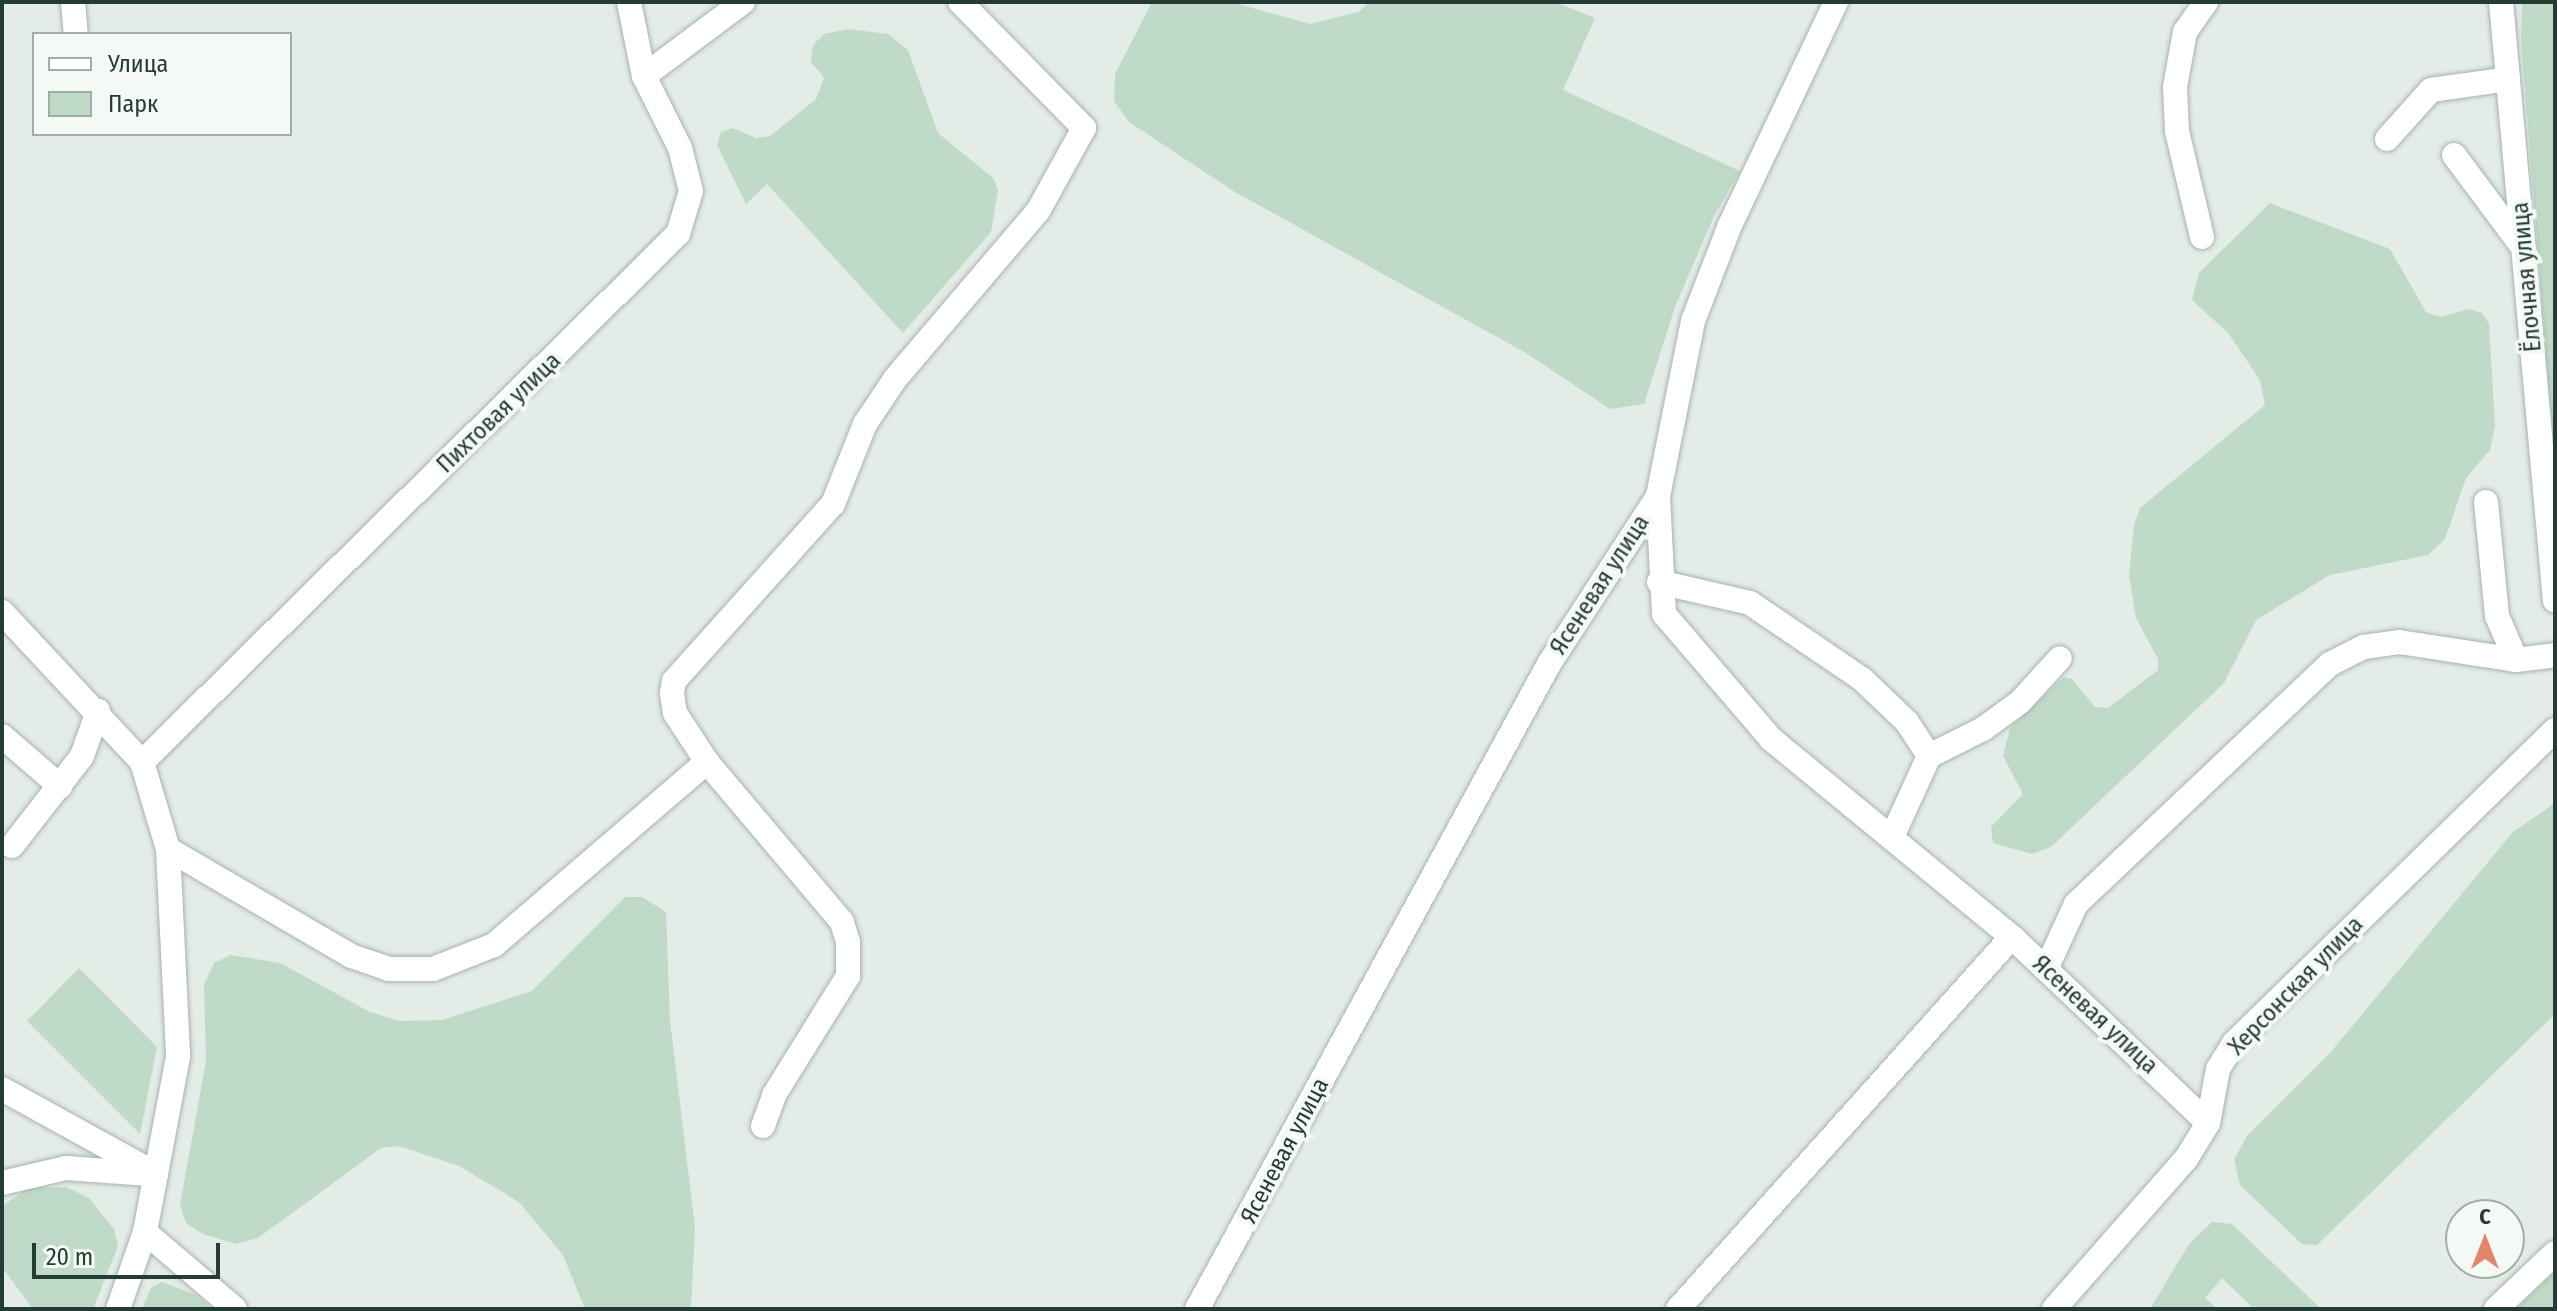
<!DOCTYPE html>
<html>
<head>
<meta charset="utf-8">
<style>
	body { margin:0 }
	#map { position:relative; width:2557px; height:1311px; overflow:hidden; background:#e4ece8; font-family:"Fira Sans Condensed",sans-serif }
	div>[style] { position:absolute }
	.green>* { inset:0; background:#bfdac6 }
	.roads { filter:drop-shadow(0 0 2px #a7b3af) drop-shadow(0 0 2px #a7b3af) }
	.minor>* { height:24px; margin:-12px; padding:0 12px; transform-origin:12px; border-radius:12px; background:#fff }
	span { translate:-50% -50%; white-space:nowrap; text-align:center; line-height:1.15; -webkit-text-stroke:8px #f4f9f6; paint-order:stroke }
	.street-label { font-size:24px; color:#253b35 }
	.frame { position:absolute; inset:0; border:4px solid #253b35; pointer-events:none }
	.legend { position:absolute; left:32px; top:32px; width:260px; height:104px; box-sizing:border-box; background:#f4f9f6; border:2px solid #a1ada9; margin:0; padding:10px 14px; list-style:none; font-size:24px; color:#253b35 }
	.legend li { display:flex; align-items:center; gap:16px; height:40px }
	.legend b { width:40px; border:2px solid #a1ada9 }
	.north { position:absolute; left:2445px; top:1199px; width:80px; height:80px; box-sizing:border-box; background:#f4f9f6; border:2px solid #a1ada9; border-radius:50%; rotate:0deg; font-size:22px; font-weight:700; line-height:32px; text-align:center; color:#253b35 }
	.north::after { content:''; display:block; margin:auto; width:28px; height:36px; background:#e3856a; clip-path:polygon(50% 0,100% 100%,50% 72%,0 100%) }
	.scale { position:absolute; left:32px; top:1243px; width:188px; height:36px; box-sizing:border-box; border:4px solid #253b35; border-top:0; padding-left:10px; font-size:24px; line-height:28px; white-space:nowrap; color:#253b35; -webkit-text-stroke:6px #f4f9f6; paint-order:stroke }
</style>
</head>
<body>
<div id="map">
	<div class="green">
		<i style="clip-path:polygon(1152px 2px,1231px 2px,1310px 24px,1358px 12px,1370px 2px,1555px 2px,1595px 18px,1563px 90px,1740px 171px,1714px 216px,1675px 307px,1644px 404px,1610px 409px,1526px 353px,1235px 192px,1129px 122px,1114px 101px,1115px 74px)"></i>
		<i style="clip-path:polygon(2522px 2px,2555px 2px,2555px 463px,2521px 41px)"></i>
		<i style="clip-path:polygon(848px 29px,888px 34px,908px 50px,938px 133px,993px 178px,998px 190px,991px 232px,903px 333px,767px 184px,746px 204px,717px 145px,721px 132px,733px 128px,756px 138px,770px 136px,816px 99px,824px 78px,811px 62px,813px 45px,824px 34px)"></i>
		<i style="clip-path:polygon(2270px 203px,2390px 249px,2426px 312px,2440px 317px,2469px 309px,2482px 313px,2489px 324px,2495px 426px,2490px 450px,2466px 478px,2445px 539px,2428px 555px,2330px 575px,2256px 620px,2224px 683px,2051px 847px,2032px 854px,1993px 843px,1991px 827px,2023px 794px,2003px 756px,2010px 728px,2064px 677px,2072px 679px,2095px 707px,2108px 708px,2158px 670px,2158px 659px,2136px 618px,2129px 575px,2134px 525px,2140px 508px,2265px 405px,2260px 380px,2228px 333px,2192px 300px,2199px 273px)"></i>
		<i style="clip-path:polygon(2555px 803px,2555px 1014px,2317px 1245px,2302px 1244px,2240px 1185px,2234px 1159px,2247px 1136px,2330px 1053px,2513px 832px)"></i>
		<i style="clip-path:polygon(625px 897px,642px 897px,666px 912px,670px 1021px,695px 1227px,691px 1309px,585px 1309px,563px 1255px,519px 1202px,459px 1166px,399px 1146px,381px 1148px,258px 1238px,236px 1244px,203px 1234px,186px 1223px,180px 1205px,206px 1061px,204px 985px,214px 963px,231px 955px,280px 963px,370px 1012px,400px 1021px,442px 1020px,532px 991px)"></i>
		<i style="clip-path:polygon(79px 968px,157px 1047px,140px 1134px,27px 1021px)"></i>
		<i style="clip-path:polygon(66px 1187px,89px 1198px,114px 1229px,118px 1246px,93px 1309px,33px 1309px,2px 1267px,2px 1206px,29px 1188px)"></i>
		<i style="clip-path:polygon(2212px 1222px,2232px 1224px,2321px 1309px,2254px 1309px,2222px 1278px,2205px 1298px,2217px 1309px,2150px 1309px,2189px 1244px)"></i>
		<i style="clip-path:polygon(2555px 1271px,2555px 1309px,2516px 1309px)"></i>
		<i style="clip-path:polygon(162px 1282px,196px 1295px,212px 1309px,142px 1309px,151px 1288px)"></i>
	</div>
	<div class="roads">
		<div class="minor">
			<i style="left:73px;top:2px;width:32px;rotate:85deg"></i>
			<i style="left:1836px;top:2px;width:247px;rotate:115.4deg"></i>
			<i style="left:1730px;top:225px;width:103px;rotate:111.1deg"></i>
			<i style="left:1693px;top:321px;width:178px;rotate:101.3deg"></i>
			<i style="left:1658px;top:496px;width:118px;rotate:87.1deg"></i>
			<i style="left:1664px;top:614px;width:165px;rotate:49.4deg"></i>
			<i style="left:1771px;top:739px;width:312px;rotate:39.4deg"></i>
			<i style="left:2012px;top:937px;width:270px;rotate:43.5deg"></i>
			<i style="left:2501px;top:2px;width:601px;rotate:84.85deg"></i>
			<i style="left:644px;top:76px;width:124px;rotate:-36.8deg"></i>
			<i style="left:2387px;top:139px;width:66px;rotate:-48.1deg"></i>
			<i style="left:2431px;top:90px;width:78px;rotate:-8.1deg"></i>
			<i style="left:2454px;top:155px;width:117px;rotate:53.3deg"></i>
			<i style="left:2202px;top:237px;width:109px;rotate:-103.3deg"></i>
			<i style="left:2177px;top:131px;width:44px;rotate:-92.6deg"></i>
			<i style="left:2175px;top:87px;width:56px;rotate:-79.7deg"></i>
			<i style="left:2185px;top:32px;width:37px;rotate:-55deg"></i>
			<i style="left:2486px;top:502px;width:115px;rotate:84.5deg"></i>
			<i style="left:2497px;top:616px;width:48px;rotate:66.6deg"></i>
			<i style="left:1659px;top:582px;width:93px;rotate:13deg"></i>
			<i style="left:1750px;top:603px;width:135px;rotate:34.2deg"></i>
			<i style="left:1862px;top:679px;width:62px;rotate:43.7deg"></i>
			<i style="left:1907px;top:722px;width:40px;rotate:57.1deg"></i>
			<i style="left:2px;top:612px;width:205px;rotate:47deg"></i>
			<i style="left:142px;top:762px;width:91px;rotate:73.4deg"></i>
			<i style="left:168px;top:849px;width:208px;rotate:87.2deg"></i>
			<i style="left:178px;top:1057px;width:178px;rotate:100.7deg"></i>
			<i style="left:145px;top:1232px;width:82px;rotate:109.3deg"></i>
			<i style="left:2px;top:736px;width:77px;rotate:40.8deg"></i>
			<i style="left:142px;top:762px;width:752px;rotate:-44.57deg"></i>
			<i style="left:678px;top:234px;width:45px;rotate:-73.2deg"></i>
			<i style="left:691px;top:191px;width:44px;rotate:-104.3deg"></i>
			<i style="left:680px;top:148px;width:80px;rotate:-116.6deg"></i>
			<i style="left:644px;top:76px;width:76px;rotate:-101.5deg"></i>
			<i style="left:1892px;top:837px;width:89px;rotate:-65.4deg"></i>
			<i style="left:1929px;top:756px;width:60px;rotate:-26.6deg"></i>
			<i style="left:1983px;top:729px;width:46px;rotate:-36.1deg"></i>
			<i style="left:2020px;top:702px;width:59px;rotate:-47.7deg"></i>
			<i style="left:12px;top:846px;width:114px;rotate:-52.1deg"></i>
			<i style="left:82px;top:756px;width:48px;rotate:-70.4deg"></i>
			<i style="left:168px;top:849px;width:212px;rotate:30.3deg"></i>
			<i style="left:351px;top:956px;width:40px;rotate:18.9deg"></i>
			<i style="left:389px;top:969px;width:44px"></i>
			<i style="left:433px;top:969px;width:66px;rotate:-21.5deg"></i>
			<i style="left:494px;top:945px;width:281px;rotate:-40.7deg"></i>
			<i style="left:2046px;top:969px;width:72px;rotate:-65.2deg"></i>
			<i style="left:2076px;top:904px;width:349px;rotate:-43.4deg"></i>
			<i style="left:2330px;top:664px;width:38px;rotate:-27deg"></i>
			<i style="left:2364px;top:647px;width:35px;rotate:-8deg"></i>
			<i style="left:2399px;top:642px;width:118px;rotate:8.7deg"></i>
			<i style="left:2516px;top:660px;width:39px;rotate:-7deg"></i>
			<i style="left:2px;top:1089px;width:176px;rotate:28.9deg"></i>
			<i style="left:763px;top:1126px;width:33px;rotate:-70deg"></i>
			<i style="left:774px;top:1095px;width:140px;rotate:-58.1deg"></i>
			<i style="left:848px;top:976px;width:34px;rotate:-90deg"></i>
			<i style="left:848px;top:942px;width:21px;rotate:-107deg"></i>
			<i style="left:842px;top:922px;width:209px;rotate:-130.2deg"></i>
			<i style="left:707px;top:762px;width:59px;rotate:-123.1deg"></i>
			<i style="left:675px;top:713px;width:20px;rotate:-99deg"></i>
			<i style="left:672px;top:693px;width:12px;rotate:-81deg"></i>
			<i style="left:674px;top:681px;width:238px;rotate:-48.1deg"></i>
			<i style="left:833px;top:504px;width:86px;rotate:-68.2deg"></i>
			<i style="left:865px;top:424px;width:54px;rotate:-56.3deg"></i>
			<i style="left:895px;top:379px;width:221px;rotate:-49.6deg"></i>
			<i style="left:1038px;top:211px;width:95px;rotate:-61deg"></i>
			<i style="left:1084px;top:128px;width:177px;rotate:-134.5deg"></i>
			<i style="left:2px;top:1183px;width:66px;rotate:-13.2deg"></i>
			<i style="left:66px;top:1168px;width:83px;rotate:4.1deg"></i>
			<i style="left:145px;top:1232px;width:118px;rotate:40.5deg"></i>
			<i style="left:1197px;top:1309px;width:735px;rotate:-61.38deg"></i>
			<i style="left:1549px;top:664px;width:200px;rotate:-57deg"></i>
			<i style="left:1678px;top:1309px;width:500px;rotate:-48.1deg"></i>
			<i style="left:2054px;top:1309px;width:200px;rotate:-48.7deg"></i>
			<i style="left:2186px;top:1159px;width:42px;rotate:-58.6deg"></i>
			<i style="left:2208px;top:1123px;width:55px;rotate:-79.5deg"></i>
			<i style="left:2218px;top:1069px;width:31px;rotate:-58deg"></i>
			<i style="left:2234px;top:1043px;width:448px;rotate:-44.3deg"></i>
			<i style="left:2496px;top:1309px;width:81px;rotate:-43.5deg"></i>
		</div>
	</div>
	<div class="street-label">
		<span style="left:2527px;top:277px;rotate:-95deg">Ёлочная улица</span>
		<span style="left:499px;top:413px;rotate:-44deg">Пихтовая улица</span>
		<span style="left:1600px;top:585px;rotate:-57deg">Ясеневая улица</span>
		<span style="left:2296px;top:986px;rotate:-46deg">Херсонская улица</span>
		<span style="left:2095px;top:1015px;rotate:43deg">Ясеневая улица</span>
		<span style="left:1285px;top:1151px;rotate:-62deg">Ясеневая улица</span>
	</div>
	<div class="frame"></div>
	<ul class="legend">
	<li><b style="height:10px;background:#fff"></b>Улица</li>
	<li><b style="height:22px;background:#bfdac6"></b>Парк</li>
	</ul>
	<div class="north">С</div>
	<div class="scale">20 m</div>
</div>
</body>
</html>
